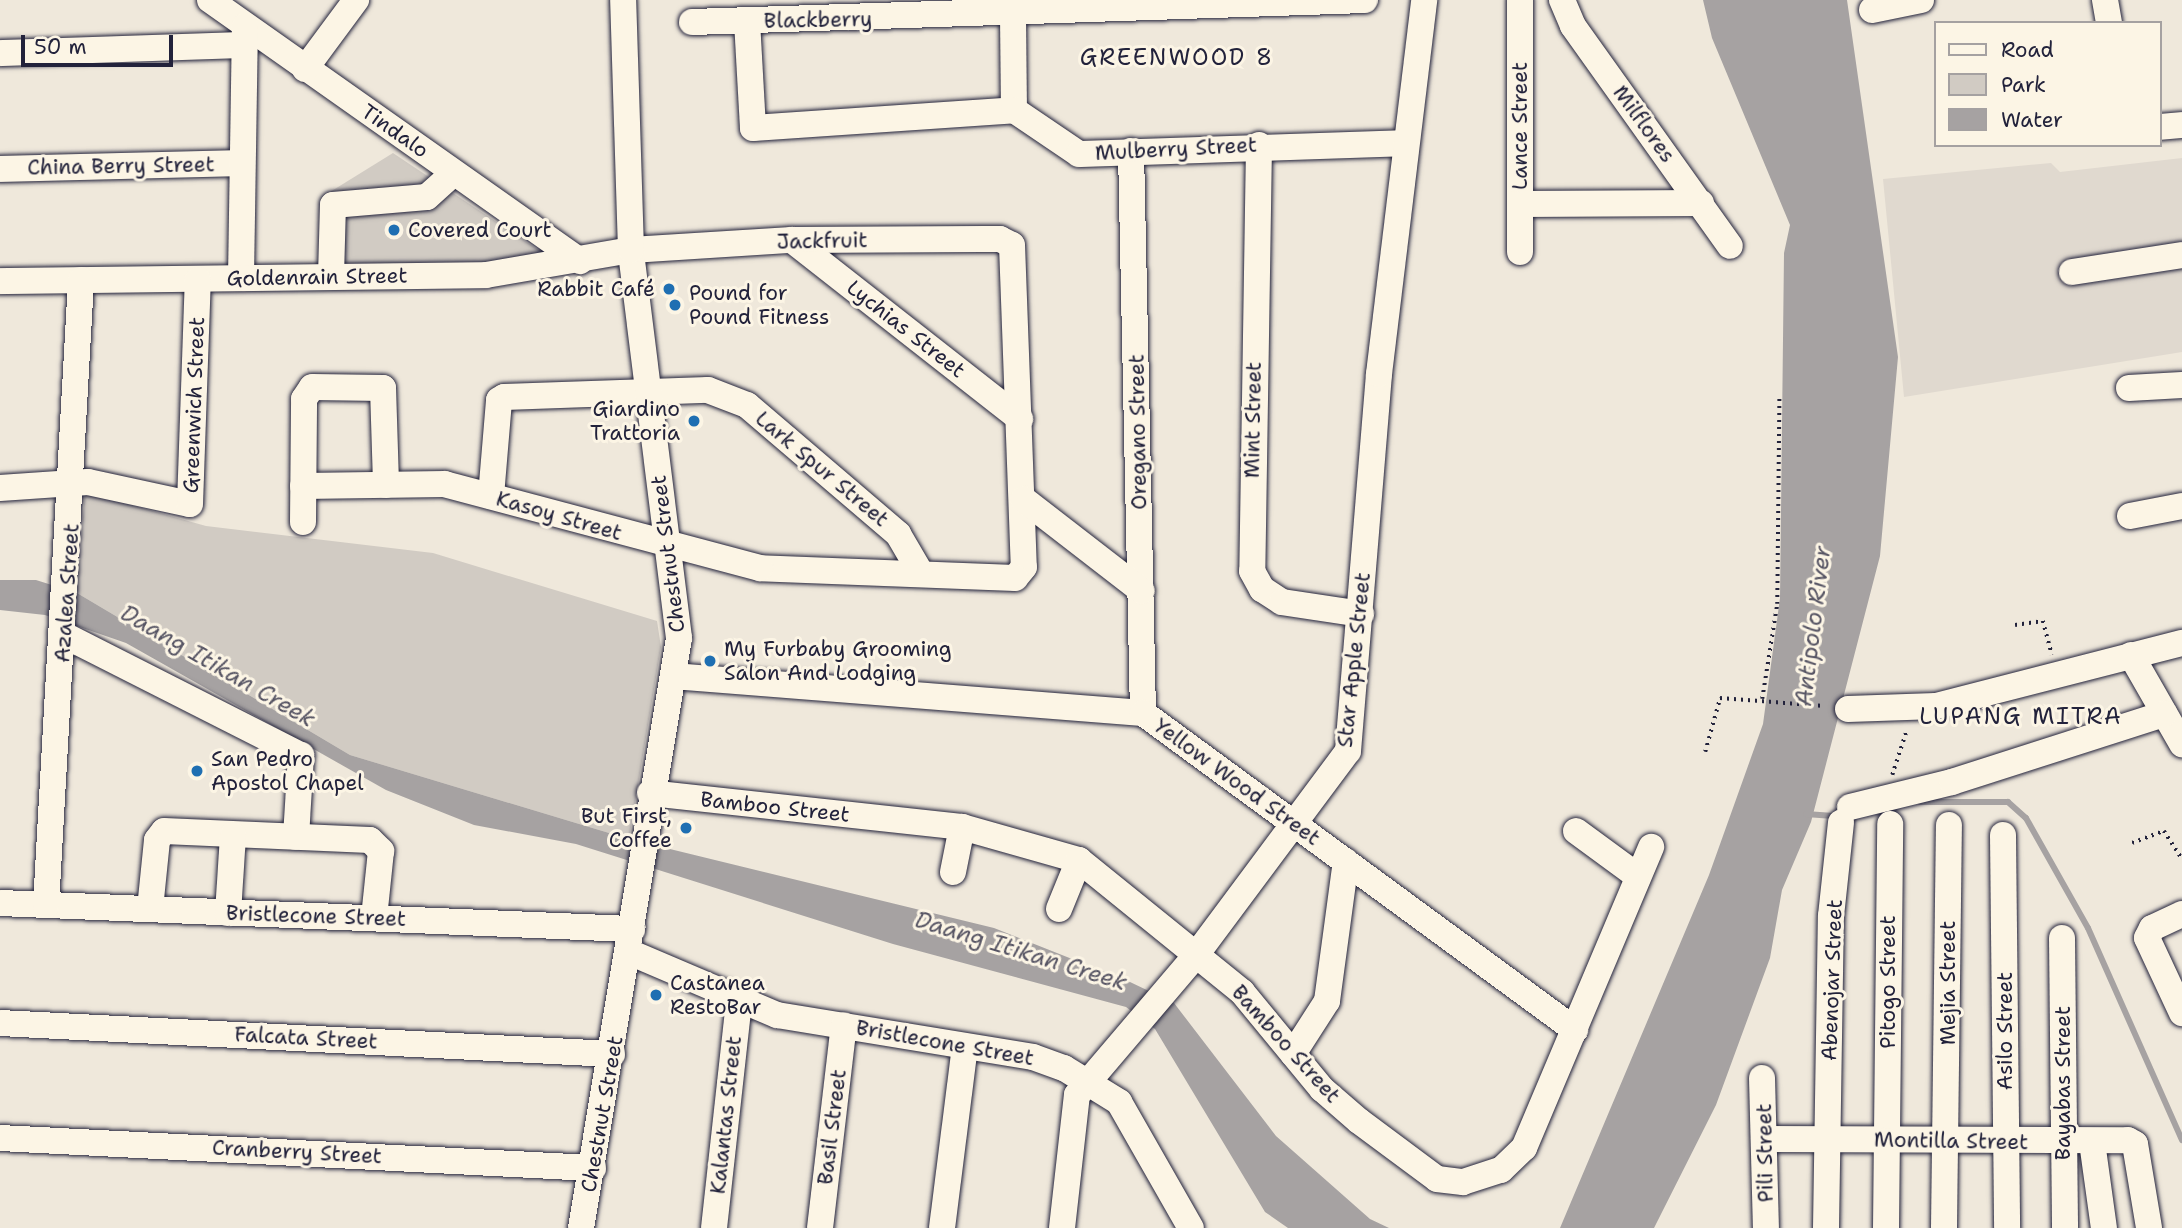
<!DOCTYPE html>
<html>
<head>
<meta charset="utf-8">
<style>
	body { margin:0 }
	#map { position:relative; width:2182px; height:1228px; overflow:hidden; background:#efe8db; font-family:"Shantell Sans",sans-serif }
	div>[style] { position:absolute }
	.built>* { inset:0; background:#e0d9cf }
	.green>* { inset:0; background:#d1cbc3 }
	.water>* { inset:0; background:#a6a2a2 }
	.stream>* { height:6px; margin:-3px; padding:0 3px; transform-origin:3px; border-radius:3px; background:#a6a2a2 }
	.path>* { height:3.5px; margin-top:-1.75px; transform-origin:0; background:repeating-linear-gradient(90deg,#22223b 0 2px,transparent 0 7px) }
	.roads { filter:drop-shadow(0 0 2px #22223b) drop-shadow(0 0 2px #22223b) }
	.minor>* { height:26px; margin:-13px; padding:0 13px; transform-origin:13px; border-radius:13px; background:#fcf5e5 }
	.dots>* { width:19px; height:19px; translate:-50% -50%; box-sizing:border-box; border:4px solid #fcf5e5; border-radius:50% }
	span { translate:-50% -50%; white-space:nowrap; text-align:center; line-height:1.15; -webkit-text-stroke:6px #fcf5e5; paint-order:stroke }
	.street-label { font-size:21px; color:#22223b }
	.poi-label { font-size:21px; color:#22223b }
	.left { translate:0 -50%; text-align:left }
	.right { translate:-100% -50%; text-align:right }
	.neighbourhood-label { font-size:23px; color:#22223b; letter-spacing:2px }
	.water-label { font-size:23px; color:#575564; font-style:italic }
	.legend { position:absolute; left:1934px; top:21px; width:228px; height:126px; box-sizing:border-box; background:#fcf5e5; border:2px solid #a5a1a1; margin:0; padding:9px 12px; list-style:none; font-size:21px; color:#22223b }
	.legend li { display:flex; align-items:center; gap:14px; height:35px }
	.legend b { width:35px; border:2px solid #a5a1a1 }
	.scale { position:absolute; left:21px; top:35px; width:152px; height:32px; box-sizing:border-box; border:4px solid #22223b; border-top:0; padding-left:9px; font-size:21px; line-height:24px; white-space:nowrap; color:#22223b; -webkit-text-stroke:5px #fcf5e5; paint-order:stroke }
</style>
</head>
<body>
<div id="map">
	<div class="built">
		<i style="clip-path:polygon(2182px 158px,2182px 352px,1904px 397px,1883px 179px,2051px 163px,2060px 172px)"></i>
	</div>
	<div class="green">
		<i style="clip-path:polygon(393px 153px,546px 255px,483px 268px,332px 273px,330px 192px)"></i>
		<i style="clip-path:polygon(85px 492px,206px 526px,433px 553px,657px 621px,661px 647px,629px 839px,350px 755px,77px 593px)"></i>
	</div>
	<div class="water">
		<i style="clip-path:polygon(1703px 0,1847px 0,1898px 357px,1880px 556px,1811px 822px,1782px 890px,1770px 958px,1716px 1105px,1654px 1228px,1560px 1228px,1709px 875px,1763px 724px,1780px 598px,1784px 253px,1790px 225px,1712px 38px)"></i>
		<i style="clip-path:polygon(0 580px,36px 580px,77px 593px,350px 755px,629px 839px,994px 928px,1130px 982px,1174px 1003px,1276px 1136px,1370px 1219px,1389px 1228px,1288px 1228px,1265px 1212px,1155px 1029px,1126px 1007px,893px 944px,576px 844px,474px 825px,386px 790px,126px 643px,45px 615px,0 610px)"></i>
	</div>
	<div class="stream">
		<i style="left:1920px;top:802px;width:88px"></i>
		<i style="left:2008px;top:802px;width:24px;rotate:42deg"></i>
		<i style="left:2026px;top:818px;width:126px;rotate:60.6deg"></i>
		<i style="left:2088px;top:928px;width:232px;rotate:66.1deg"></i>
		<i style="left:1806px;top:814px;width:31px;rotate:4deg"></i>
	</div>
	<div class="path">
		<i style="left:2015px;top:625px;width:28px;rotate:-8deg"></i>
		<i style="left:2043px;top:621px;width:35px;rotate:75deg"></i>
		<i style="left:1762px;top:699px;width:96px;rotate:-81deg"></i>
		<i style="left:1777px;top:604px;width:206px;rotate:-89.4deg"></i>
		<i style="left:1705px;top:752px;width:56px;rotate:-74.5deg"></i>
		<i style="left:1720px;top:698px;width:105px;rotate:4.4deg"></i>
		<i style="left:1892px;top:775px;width:48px;rotate:-71.9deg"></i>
		<i style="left:2132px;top:843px;width:34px;rotate:-21deg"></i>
		<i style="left:2164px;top:831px;width:33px;rotate:57deg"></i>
	</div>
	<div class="roads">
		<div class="minor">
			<i style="left:210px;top:0;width:453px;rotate:35.2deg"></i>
			<i style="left:1520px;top:0;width:252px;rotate:90deg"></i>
			<i style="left:1562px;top:0;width:28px;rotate:67deg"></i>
			<i style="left:1573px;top:26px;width:270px;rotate:54.5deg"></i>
			<i style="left:2105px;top:0;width:23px;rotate:80deg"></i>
			<i style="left:1872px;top:10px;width:50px;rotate:-11.5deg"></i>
			<i style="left:1013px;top:16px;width:94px;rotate:89.4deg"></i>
			<i style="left:747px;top:21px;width:107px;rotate:86.8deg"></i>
			<i style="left:753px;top:128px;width:262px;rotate:-3.9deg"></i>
			<i style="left:1014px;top:110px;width:78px;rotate:34.1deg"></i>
			<i style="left:1079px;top:154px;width:325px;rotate:-1.9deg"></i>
			<i style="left:692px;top:22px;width:673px;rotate:-1.87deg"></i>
			<i style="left:0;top:53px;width:244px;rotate:-1.9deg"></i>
			<i style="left:305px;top:69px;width:86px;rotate:-53.5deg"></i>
			<i style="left:2159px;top:127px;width:23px;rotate:-5deg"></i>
			<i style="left:1259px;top:145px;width:426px;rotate:90.9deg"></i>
			<i style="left:1252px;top:571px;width:21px;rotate:61deg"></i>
			<i style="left:1262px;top:589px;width:24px;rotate:33deg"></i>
			<i style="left:1282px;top:602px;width:80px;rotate:8.6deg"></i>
			<i style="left:1131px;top:151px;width:562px;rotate:88.78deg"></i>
			<i style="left:0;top:169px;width:241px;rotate:-1.4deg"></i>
			<i style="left:1521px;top:204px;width:180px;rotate:-0.3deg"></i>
			<i style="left:792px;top:240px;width:290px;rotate:38.1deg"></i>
			<i style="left:2072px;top:272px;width:111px;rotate:-8.8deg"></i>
			<i style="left:331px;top:276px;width:71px;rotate:-88.4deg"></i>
			<i style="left:333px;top:205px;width:94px;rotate:-4.9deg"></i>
			<i style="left:427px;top:197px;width:36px;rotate:-42deg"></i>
			<i style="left:241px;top:278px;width:252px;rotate:-89.1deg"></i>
			<i style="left:0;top:281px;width:486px;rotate:-0.7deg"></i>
			<i style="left:486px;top:275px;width:147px;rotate:-9.8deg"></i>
			<i style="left:631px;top:250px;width:161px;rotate:-3.6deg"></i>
			<i style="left:792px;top:240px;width:208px;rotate:-0.3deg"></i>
			<i style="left:1000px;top:239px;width:13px;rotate:27deg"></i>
			<i style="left:1012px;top:245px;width:322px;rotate:87.9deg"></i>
			<i style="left:1024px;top:567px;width:14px;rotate:129deg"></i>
			<i style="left:1015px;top:578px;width:255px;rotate:-177.8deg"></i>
			<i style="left:760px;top:568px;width:326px;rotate:-165.1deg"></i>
			<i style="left:445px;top:484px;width:142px;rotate:179.2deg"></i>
			<i style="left:2129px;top:388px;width:53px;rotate:-3.2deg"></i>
			<i style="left:0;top:488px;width:88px;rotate:-3.9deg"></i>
			<i style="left:88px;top:482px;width:104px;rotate:12.2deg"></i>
			<i style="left:190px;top:504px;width:224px;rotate:-88deg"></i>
			<i style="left:491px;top:496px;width:96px;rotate:-85.2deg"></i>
			<i style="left:499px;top:400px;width:6px;rotate:-31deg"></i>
			<i style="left:504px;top:397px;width:204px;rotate:-2deg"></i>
			<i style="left:708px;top:390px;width:42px;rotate:21deg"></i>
			<i style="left:747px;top:405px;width:199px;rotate:40.5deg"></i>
			<i style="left:898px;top:534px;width:42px;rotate:59.7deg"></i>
			<i style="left:1023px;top:499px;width:150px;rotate:37.7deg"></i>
			<i style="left:2130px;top:516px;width:53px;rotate:-10.9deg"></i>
			<i style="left:303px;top:522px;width:123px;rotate:-89.5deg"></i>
			<i style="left:304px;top:399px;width:14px;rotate:-56deg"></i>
			<i style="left:312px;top:387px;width:71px;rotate:0.8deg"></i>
			<i style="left:383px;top:388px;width:97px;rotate:88.2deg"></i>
			<i style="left:64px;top:635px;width:266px;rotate:26.9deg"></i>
			<i style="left:301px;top:755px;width:82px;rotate:93.5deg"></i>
			<i style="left:2131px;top:655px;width:103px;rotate:60.2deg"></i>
			<i style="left:673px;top:676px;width:471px;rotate:4.5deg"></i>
			<i style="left:1143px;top:713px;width:536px;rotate:36.27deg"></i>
			<i style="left:1848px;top:709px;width:88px;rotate:-2deg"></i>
			<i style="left:1936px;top:706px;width:254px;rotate:-14.4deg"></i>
			<i style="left:650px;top:793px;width:314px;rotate:6.2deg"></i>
			<i style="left:962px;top:827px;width:122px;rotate:15.8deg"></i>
			<i style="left:1079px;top:860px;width:210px;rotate:39deg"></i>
			<i style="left:1242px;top:992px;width:126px;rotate:50.5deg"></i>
			<i style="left:1322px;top:1089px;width:49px;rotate:40.9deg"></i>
			<i style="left:1359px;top:1121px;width:97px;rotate:36.6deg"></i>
			<i style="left:1437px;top:1179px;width:26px;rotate:7deg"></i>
			<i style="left:1463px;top:1182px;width:40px;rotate:-18deg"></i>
			<i style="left:1501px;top:1170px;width:32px;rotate:-44deg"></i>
			<i style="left:1524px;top:1148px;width:327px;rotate:-67.1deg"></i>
			<i style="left:1850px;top:807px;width:105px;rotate:-13.8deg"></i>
			<i style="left:1952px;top:782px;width:223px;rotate:-17.8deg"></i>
			<i style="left:1576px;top:831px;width:74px;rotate:36.3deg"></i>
			<i style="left:2003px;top:835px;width:393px;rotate:89.4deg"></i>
			<i style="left:953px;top:872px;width:46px;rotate:-78.7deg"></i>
			<i style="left:0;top:903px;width:633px;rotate:2.36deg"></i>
			<i style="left:46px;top:905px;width:626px;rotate:-86.79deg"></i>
			<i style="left:150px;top:909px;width:69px;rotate:-84.2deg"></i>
			<i style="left:157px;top:840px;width:11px;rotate:-52deg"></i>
			<i style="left:164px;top:831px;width:206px;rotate:2.5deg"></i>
			<i style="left:370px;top:840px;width:16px;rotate:45deg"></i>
			<i style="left:381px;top:851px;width:67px;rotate:96deg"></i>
			<i style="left:1059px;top:909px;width:53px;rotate:-67.8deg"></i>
			<i style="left:228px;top:913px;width:78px;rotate:-86.3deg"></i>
			<i style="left:2182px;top:914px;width:33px;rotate:155deg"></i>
			<i style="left:2152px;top:928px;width:11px;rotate:117deg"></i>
			<i style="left:2147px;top:938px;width:83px;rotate:65deg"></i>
			<i style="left:2062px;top:938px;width:290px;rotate:89.4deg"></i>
			<i style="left:629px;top:952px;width:161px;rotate:23.1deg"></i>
			<i style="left:777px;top:1015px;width:259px;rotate:9.3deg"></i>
			<i style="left:1033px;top:1057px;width:33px;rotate:20deg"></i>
			<i style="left:1064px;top:1068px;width:65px;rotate:31.7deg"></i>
			<i style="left:1119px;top:1102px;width:145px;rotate:60.3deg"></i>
			<i style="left:0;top:1023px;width:613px;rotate:2.9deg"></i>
			<i style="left:1293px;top:1054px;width:63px;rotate:-57.3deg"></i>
			<i style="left:1327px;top:1001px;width:141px;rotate:-82.3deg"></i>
			<i style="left:1762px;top:1078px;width:150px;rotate:88.5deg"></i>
			<i style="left:0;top:1138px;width:594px;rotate:2.9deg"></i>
			<i style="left:1766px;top:1139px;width:362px;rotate:0.2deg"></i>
			<i style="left:2128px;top:1140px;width:8px;rotate:30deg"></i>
			<i style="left:2135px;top:1144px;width:85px;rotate:80.5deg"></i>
			<i style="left:2092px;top:1142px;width:87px;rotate:82.1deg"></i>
			<i style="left:581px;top:1228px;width:598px;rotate:-80.57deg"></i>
			<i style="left:679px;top:638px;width:391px;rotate:-97.1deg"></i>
			<i style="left:631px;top:250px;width:250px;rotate:-91.8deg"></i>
			<i style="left:714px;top:1228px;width:228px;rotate:-83.7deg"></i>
			<i style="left:820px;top:1228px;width:204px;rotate:-83.3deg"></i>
			<i style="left:942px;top:1228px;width:182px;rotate:-82.8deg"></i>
			<i style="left:1062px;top:1228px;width:134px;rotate:-83.6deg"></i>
			<i style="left:1077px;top:1095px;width:184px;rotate:-49.6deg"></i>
			<i style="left:1196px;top:955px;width:254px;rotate:-53.3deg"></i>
			<i style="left:1348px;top:751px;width:378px;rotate:-85.3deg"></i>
			<i style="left:1379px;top:374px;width:377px;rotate:-83.1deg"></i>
			<i style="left:1826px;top:1228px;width:312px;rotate:-89.1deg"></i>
			<i style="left:1831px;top:916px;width:94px;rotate:-83.9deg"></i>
			<i style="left:1886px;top:1228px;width:404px;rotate:-89.4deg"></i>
			<i style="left:1944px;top:1228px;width:403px;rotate:-89.3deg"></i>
		</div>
	</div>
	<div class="dots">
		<i style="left:394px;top:230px;background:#1f6fb2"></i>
		<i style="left:669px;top:289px;background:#1f6fb2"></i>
		<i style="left:675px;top:305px;background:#1f6fb2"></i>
		<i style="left:694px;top:421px;background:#1f6fb2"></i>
		<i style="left:710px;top:661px;background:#1f6fb2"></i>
		<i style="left:197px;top:771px;background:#1f6fb2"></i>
		<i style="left:686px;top:828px;background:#1f6fb2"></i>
		<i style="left:656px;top:995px;background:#1f6fb2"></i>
	</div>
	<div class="street-label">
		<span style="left:818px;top:20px;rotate:-1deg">Blackberry</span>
		<span style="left:1644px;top:124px;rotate:54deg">Milflores</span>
		<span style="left:1520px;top:126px;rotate:-90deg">Lance Street</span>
		<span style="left:395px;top:131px;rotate:35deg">Tindalo</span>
		<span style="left:1176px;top:149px;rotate:-3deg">Mulberry Street</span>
		<span style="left:121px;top:166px;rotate:-1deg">China Berry Street</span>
		<span style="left:822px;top:241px;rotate:-1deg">Jackfruit</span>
		<span style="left:317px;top:277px;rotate:-1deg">Goldenrain Street</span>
		<span style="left:906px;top:329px;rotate:38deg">Lychias Street</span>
		<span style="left:194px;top:405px;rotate:-88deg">Greenwich Street</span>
		<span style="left:1253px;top:420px;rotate:-89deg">Mint Street</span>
		<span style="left:1138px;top:432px;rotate:-91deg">Oregano Street</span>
		<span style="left:822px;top:469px;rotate:40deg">Lark Spur Street</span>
		<span style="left:559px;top:516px;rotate:16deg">Kasoy Street</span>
		<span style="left:668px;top:554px;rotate:-97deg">Chestnut Street</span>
		<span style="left:67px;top:593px;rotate:-86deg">Azalea Street</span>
		<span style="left:1354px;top:660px;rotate:-84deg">Star Apple Street</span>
		<span style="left:1237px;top:782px;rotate:36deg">Yellow Wood Street</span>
		<span style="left:775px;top:807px;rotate:6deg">Bamboo Street</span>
		<span style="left:316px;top:916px;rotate:2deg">Bristlecone Street</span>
		<span style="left:1832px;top:980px;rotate:-88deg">Abenojar Street</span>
		<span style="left:1888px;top:982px;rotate:-90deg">Pitogo Street</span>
		<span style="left:1948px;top:983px;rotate:-90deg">Mejia Street</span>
		<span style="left:2005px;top:1031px;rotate:-90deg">Asilo Street</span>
		<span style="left:306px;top:1038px;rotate:3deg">Falcata Street</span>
		<span style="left:945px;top:1043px;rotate:10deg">Bristlecone Street</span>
		<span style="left:1286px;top:1044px;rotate:48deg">Bamboo Street</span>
		<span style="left:2063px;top:1083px;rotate:-90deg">Bayabas Street</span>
		<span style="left:602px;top:1114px;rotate:-80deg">Chestnut Street</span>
		<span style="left:726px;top:1115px;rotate:-84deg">Kalantas Street</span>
		<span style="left:832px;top:1127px;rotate:-83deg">Basil Street</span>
		<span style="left:1951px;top:1141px;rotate:1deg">Montilla Street</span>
		<span style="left:297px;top:1152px;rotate:3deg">Cranberry Street</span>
		<span style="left:1765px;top:1153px;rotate:-91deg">Pili Street</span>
	</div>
	<div class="poi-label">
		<span class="left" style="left:408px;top:230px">Covered Court</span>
		<span class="right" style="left:655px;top:289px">Rabbit Café</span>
		<span class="left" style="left:689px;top:305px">Pound for<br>Pound Fitness</span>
		<span class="right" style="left:680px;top:421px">Giardino<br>Trattoria</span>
		<span class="left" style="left:724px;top:661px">My Furbaby Grooming<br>Salon And Lodging</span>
		<span class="left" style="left:211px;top:771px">San Pedro<br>Apostol Chapel</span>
		<span class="right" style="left:672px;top:828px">But First,<br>Coffee</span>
		<span class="left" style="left:670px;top:995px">Castanea<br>RestoBar</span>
	</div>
	<div class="neighbourhood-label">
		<span style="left:1177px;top:57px">GREENWOOD 8</span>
		<span style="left:2021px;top:716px">LUPANG MITRA</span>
	</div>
	<div class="water-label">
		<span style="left:1813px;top:626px;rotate:-83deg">Antipolo River</span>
		<span style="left:218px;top:666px;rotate:30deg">Daang Itikan Creek</span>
		<span style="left:1021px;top:951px;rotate:17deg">Daang Itikan Creek</span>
	</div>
	<ul class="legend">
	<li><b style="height:9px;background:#fcf5e5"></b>Road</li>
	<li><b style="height:19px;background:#d1cbc3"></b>Park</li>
	<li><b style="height:19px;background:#a6a2a2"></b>Water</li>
	</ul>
	<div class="scale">50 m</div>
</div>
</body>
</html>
